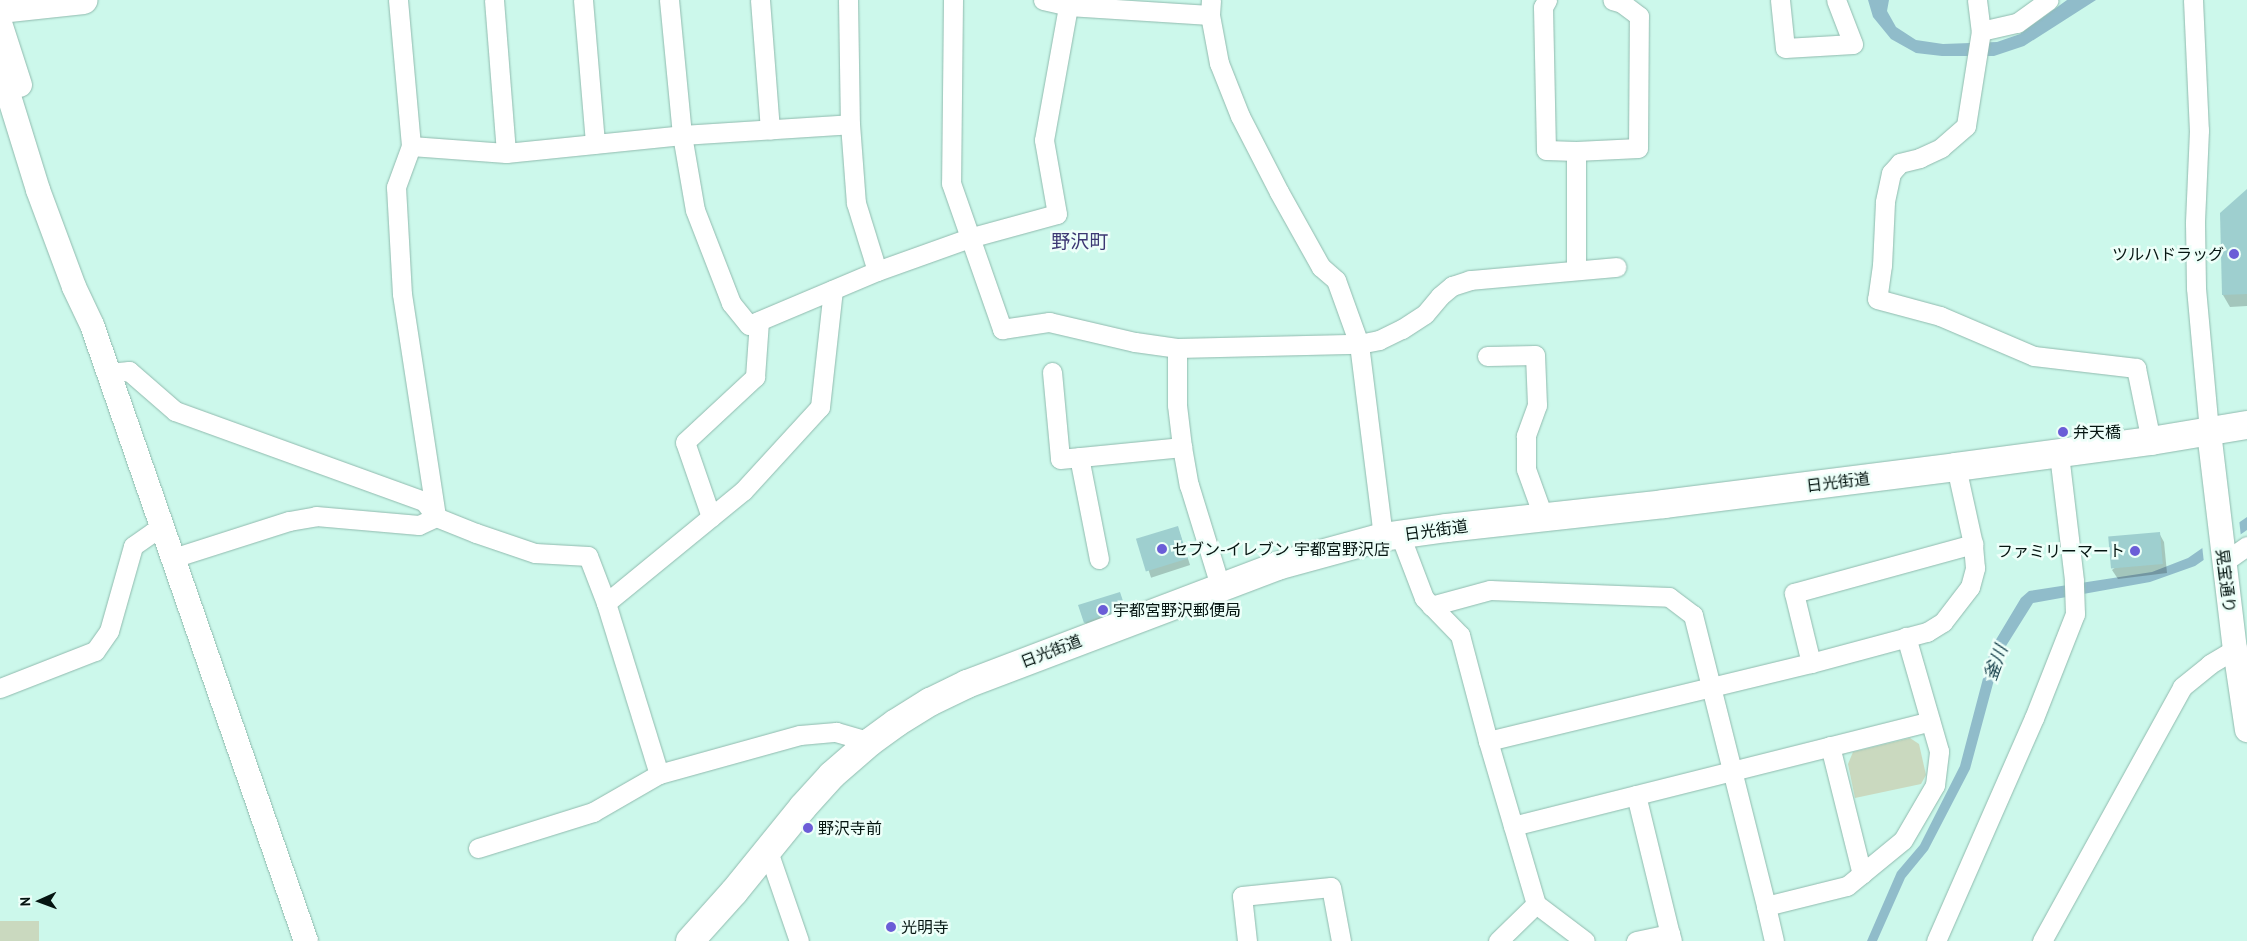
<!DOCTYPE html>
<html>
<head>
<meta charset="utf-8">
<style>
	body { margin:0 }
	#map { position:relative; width:2247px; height:941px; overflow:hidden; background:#ccf8eb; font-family:"PT Sans","Noto Sans JP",sans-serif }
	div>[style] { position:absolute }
	.green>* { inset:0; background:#cad9bf; transform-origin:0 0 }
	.water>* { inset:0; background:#90bcca }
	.pier>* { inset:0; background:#ccf8eb }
	.shadow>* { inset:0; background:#0003; transform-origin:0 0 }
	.building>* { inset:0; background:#9ecfcf; transform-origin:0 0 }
	.roads { filter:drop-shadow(0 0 1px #90baae) drop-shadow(0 0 1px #90baae) }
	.minor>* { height:19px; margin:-9.5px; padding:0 9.5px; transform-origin:9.5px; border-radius:9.5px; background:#fff }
	.tertiary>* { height:24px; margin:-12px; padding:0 12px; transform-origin:12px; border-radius:12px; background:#fff }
	.trunk>* { height:28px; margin:-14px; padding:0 14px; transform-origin:14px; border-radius:14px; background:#fff }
	.dots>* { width:14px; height:14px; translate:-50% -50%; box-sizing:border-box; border:2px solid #edfff9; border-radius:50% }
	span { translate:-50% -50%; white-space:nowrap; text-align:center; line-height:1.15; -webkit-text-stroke:5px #edfff9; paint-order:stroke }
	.poi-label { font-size:16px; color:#051511 }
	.right { translate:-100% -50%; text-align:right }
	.left { translate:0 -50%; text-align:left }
	.street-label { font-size:16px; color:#051511 }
	.water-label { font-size:18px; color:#163f4a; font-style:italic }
	.quarter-label { font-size:19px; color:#3c3773 }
	.north { position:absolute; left:15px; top:876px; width:50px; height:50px; -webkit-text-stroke:4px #edfff9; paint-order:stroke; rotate:268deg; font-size:14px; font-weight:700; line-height:20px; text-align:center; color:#051511 }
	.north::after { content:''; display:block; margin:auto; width:18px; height:22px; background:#051511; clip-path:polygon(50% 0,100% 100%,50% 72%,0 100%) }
</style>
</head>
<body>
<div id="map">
	<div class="green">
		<i style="clip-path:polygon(1910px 738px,1919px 744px,1926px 775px,1921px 784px,1855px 798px,1848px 764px,1853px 752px)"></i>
		<i style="left:0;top:921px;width:39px;height:20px"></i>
	</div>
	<div class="water">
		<i style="clip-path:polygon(1868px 0,1889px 0,1887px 11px,1896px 27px,1916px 40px,1943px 44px,1997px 42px,2020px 34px,2067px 0,2096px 0,2024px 46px,1994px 56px,1942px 56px,1916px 53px,1891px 39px,1873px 17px)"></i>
		<i style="clip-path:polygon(2247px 517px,2247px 530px,2195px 566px,2150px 582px,2033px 603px,2001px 654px,1970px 769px,1928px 850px,1905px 878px,1877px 941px,1867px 941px,1897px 872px,1920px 845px,1960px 766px,1991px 648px,2021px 598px,2029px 591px,2152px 572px,2188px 558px)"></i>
	</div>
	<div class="pier">
		<i style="clip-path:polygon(2239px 519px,2241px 537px,2204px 563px,2202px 545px)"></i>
	</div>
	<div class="shadow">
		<i style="clip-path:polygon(2247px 190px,2247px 306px,2230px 307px,2223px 295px)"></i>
		<i style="left:1178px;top:528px;width:39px;height:41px;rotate:72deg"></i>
		<i style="clip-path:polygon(2159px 533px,2164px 542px,2167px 573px,2118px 579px,2112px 570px)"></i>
		<i style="clip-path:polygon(1119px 593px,1127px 613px,1088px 628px,1085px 622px)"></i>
	</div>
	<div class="building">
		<i style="clip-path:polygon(2247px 189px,2247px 294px,2222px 295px,2220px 213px)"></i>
		<i style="left:1178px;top:526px;width:34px;height:44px;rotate:73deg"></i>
		<i style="left:2160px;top:532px;width:32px;height:52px;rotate:85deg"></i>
		<i style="clip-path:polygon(1120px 592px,1125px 607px,1084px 623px,1078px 605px)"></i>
	</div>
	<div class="roads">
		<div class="minor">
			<i style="left:398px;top:0;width:147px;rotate:84.9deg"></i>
			<i style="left:411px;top:146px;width:44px;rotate:110.1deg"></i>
			<i style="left:396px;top:187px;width:107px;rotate:86.8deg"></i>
			<i style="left:402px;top:294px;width:224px;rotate:81.3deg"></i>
			<i style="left:494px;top:0;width:153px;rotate:85.5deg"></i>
			<i style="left:583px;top:0;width:144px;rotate:85.2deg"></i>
			<i style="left:669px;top:0;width:136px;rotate:84.5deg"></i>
			<i style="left:682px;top:135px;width:76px;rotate:80.2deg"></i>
			<i style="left:695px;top:210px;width:100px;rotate:68.8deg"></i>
			<i style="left:731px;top:303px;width:28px;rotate:51deg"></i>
			<i style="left:749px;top:325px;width:139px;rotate:-22.9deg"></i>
			<i style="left:877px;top:271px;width:98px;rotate:-19.7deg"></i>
			<i style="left:969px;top:238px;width:91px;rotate:-15.3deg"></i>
			<i style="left:1057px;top:214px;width:75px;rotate:-100deg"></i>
			<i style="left:1044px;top:140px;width:136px;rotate:-79.8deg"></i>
			<i style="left:760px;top:0;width:130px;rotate:85.6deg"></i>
			<i style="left:848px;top:0;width:124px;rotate:89.1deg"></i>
			<i style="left:850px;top:124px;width:79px;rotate:85.7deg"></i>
			<i style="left:856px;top:203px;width:71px;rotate:72.8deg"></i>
			<i style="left:953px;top:0;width:183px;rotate:90.6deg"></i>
			<i style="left:951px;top:183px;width:155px;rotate:70.7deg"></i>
			<i style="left:1002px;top:329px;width:48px;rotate:-8.5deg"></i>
			<i style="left:1049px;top:322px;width:88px;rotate:13.1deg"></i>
			<i style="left:1135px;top:342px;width:42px;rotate:8.1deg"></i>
			<i style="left:1177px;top:348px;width:182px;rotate:-1.3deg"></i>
			<i style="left:1359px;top:344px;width:20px;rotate:-11deg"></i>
			<i style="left:1379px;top:340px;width:25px;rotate:-26deg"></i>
			<i style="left:1402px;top:329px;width:27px;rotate:-33deg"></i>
			<i style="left:1425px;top:314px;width:23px;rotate:-50deg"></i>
			<i style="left:1440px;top:296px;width:16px;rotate:-40deg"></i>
			<i style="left:1452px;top:286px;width:19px;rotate:-18deg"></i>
			<i style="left:1470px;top:280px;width:147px;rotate:-5.1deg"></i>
			<i style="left:1043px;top:0;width:26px;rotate:13deg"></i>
			<i style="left:1068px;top:6px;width:142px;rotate:3.6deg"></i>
			<i style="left:1211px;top:0;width:15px;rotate:94deg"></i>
			<i style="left:1210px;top:15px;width:49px;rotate:79.4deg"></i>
			<i style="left:1219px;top:63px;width:57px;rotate:68.4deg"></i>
			<i style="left:1240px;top:116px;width:85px;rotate:62.8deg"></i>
			<i style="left:1279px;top:192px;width:86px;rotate:60.8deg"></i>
			<i style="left:1321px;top:267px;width:20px;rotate:41deg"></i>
			<i style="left:1336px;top:280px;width:68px;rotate:70.2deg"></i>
			<i style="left:1359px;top:344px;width:194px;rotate:82.9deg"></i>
			<i style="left:1547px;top:0;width:8px;rotate:120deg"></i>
			<i style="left:1543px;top:7px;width:143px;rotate:88.8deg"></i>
			<i style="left:1546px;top:150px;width:30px;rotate:2deg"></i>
			<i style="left:1576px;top:151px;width:62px;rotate:-2.8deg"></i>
			<i style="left:1638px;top:148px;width:132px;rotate:-89.6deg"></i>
			<i style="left:1639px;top:16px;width:21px;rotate:-143deg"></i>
			<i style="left:1622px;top:3px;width:10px;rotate:-163deg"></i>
			<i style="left:1780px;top:0;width:48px;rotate:84.1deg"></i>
			<i style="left:1785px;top:48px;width:68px;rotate:-3.4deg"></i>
			<i style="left:1853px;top:44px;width:47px;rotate:-111.1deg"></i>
			<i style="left:1977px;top:0;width:31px;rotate:83deg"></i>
			<i style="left:1981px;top:31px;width:37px;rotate:-13deg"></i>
			<i style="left:2017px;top:23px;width:39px;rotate:-36deg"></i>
			<i style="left:2193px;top:0;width:130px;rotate:87.4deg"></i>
			<i style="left:2199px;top:130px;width:93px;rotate:92.5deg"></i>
			<i style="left:2195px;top:223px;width:65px;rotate:89.1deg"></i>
			<i style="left:2196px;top:288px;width:145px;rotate:84.8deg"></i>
			<i style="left:1981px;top:31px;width:96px;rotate:99deg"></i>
			<i style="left:1966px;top:126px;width:33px;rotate:139deg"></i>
			<i style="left:1941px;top:148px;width:23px;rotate:155deg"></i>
			<i style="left:1920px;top:158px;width:21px;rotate:166deg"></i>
			<i style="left:1900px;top:163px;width:13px;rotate:132deg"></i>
			<i style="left:1891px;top:173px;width:30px;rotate:102deg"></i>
			<i style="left:1885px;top:202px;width:63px;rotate:92.7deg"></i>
			<i style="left:1882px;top:265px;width:34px;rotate:98deg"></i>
			<i style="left:1877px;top:299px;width:65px;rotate:15.1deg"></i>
			<i style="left:1940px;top:316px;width:102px;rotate:23.1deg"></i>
			<i style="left:2034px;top:356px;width:103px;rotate:6.7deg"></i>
			<i style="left:2136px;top:368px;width:75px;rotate:78.4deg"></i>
			<i style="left:411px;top:146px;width:95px;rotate:4.2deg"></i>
			<i style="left:506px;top:153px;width:177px;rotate:-5.8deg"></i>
			<i style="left:682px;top:135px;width:168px;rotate:-3.7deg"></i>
			<i style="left:1576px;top:270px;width:119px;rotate:-90deg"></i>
			<i style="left:1177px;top:348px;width:57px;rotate:90deg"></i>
			<i style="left:1177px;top:405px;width:42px;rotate:83.2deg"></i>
			<i style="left:1182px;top:447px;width:39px;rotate:80deg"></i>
			<i style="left:1189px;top:485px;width:106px;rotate:72.9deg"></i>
			<i style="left:1487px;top:356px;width:48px;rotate:-1.2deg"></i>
			<i style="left:1535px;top:355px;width:50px;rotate:87.7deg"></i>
			<i style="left:1537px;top:405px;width:33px;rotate:110deg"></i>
			<i style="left:1526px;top:436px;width:33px;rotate:90deg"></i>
			<i style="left:1526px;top:469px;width:50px;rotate:70.1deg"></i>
			<i style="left:1052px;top:372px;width:87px;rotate:84.7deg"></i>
			<i style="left:1060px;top:459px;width:123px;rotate:-5.6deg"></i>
			<i style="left:109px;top:373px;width:20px;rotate:-6deg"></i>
			<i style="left:129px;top:371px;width:61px;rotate:41deg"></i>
			<i style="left:175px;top:411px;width:265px;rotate:19.9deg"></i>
			<i style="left:424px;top:501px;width:20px;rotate:53deg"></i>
			<i style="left:436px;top:517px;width:43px;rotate:21.8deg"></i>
			<i style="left:476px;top:533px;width:62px;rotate:18.7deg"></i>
			<i style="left:535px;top:553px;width:53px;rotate:3.2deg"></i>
			<i style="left:588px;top:556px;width:50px;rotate:69deg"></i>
			<i style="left:606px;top:603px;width:179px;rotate:72.8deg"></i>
			<i style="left:659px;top:774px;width:146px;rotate:-15.5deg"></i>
			<i style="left:800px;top:735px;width:36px;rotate:-5deg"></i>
			<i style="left:836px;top:732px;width:35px;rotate:16deg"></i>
			<i style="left:1079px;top:457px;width:104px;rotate:78.9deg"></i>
			<i style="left:711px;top:517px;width:79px;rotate:-109.1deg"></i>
			<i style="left:685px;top:442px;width:96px;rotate:-42.9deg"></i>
			<i style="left:755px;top:377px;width:56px;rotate:-85.9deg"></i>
			<i style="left:1400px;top:535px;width:67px;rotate:69.1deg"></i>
			<i style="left:1424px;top:598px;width:52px;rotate:45.8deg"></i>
			<i style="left:1460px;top:635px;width:110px;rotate:75.2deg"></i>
			<i style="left:1488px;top:741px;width:170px;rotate:73.6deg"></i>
			<i style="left:1536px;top:904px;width:61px;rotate:37.1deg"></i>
			<i style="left:173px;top:558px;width:122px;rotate:-17.7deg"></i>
			<i style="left:289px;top:521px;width:27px;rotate:-10deg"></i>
			<i style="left:316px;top:516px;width:103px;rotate:5deg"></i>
			<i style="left:419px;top:525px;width:19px;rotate:-25deg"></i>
			<i style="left:2224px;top:562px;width:28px;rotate:-35deg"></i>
			<i style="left:606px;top:603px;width:177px;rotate:-39.3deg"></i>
			<i style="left:743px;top:491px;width:114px;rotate:-47.5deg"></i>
			<i style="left:820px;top:407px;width:118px;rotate:-83.7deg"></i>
			<i style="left:1431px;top:606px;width:61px;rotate:-15.2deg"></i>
			<i style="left:1490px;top:590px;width:179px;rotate:2.2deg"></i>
			<i style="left:1669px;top:597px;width:30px;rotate:37deg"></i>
			<i style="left:1693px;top:615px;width:300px;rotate:75.9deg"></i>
			<i style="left:1811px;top:663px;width:72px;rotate:-103.7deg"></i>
			<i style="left:1794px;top:593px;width:186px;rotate:-15.3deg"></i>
			<i style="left:0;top:688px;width:102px;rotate:-21.3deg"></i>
			<i style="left:95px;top:651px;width:24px;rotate:-55deg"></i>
			<i style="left:109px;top:631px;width:88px;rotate:-74.2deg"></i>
			<i style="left:133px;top:546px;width:24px;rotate:-35deg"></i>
			<i style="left:153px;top:532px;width:11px;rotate:-22deg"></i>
			<i style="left:1488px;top:741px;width:332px;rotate:-13.6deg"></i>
			<i style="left:1811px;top:663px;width:120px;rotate:-15deg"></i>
			<i style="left:1927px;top:632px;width:19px;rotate:-32deg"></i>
			<i style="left:1943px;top:622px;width:44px;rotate:-52.4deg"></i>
			<i style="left:1970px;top:587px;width:20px;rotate:-75deg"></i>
			<i style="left:1975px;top:568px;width:24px;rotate:-95deg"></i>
			<i style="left:1973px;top:544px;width:79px;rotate:-102.4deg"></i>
			<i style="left:1830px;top:746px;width:132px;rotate:76deg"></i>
			<i style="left:1636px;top:795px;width:143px;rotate:76.3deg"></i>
			<i style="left:1513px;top:826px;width:430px;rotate:-14.1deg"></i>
			<i style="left:478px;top:848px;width:121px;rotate:-17.4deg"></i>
			<i style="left:593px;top:812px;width:76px;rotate:-29.9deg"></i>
			<i style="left:768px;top:851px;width:95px;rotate:71deg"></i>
			<i style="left:1247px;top:941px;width:45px;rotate:-96.3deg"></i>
			<i style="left:1242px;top:896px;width:89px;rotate:-5.8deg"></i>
			<i style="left:1331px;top:887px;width:55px;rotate:79.5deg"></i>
			<i style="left:1498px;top:941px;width:53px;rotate:-44.2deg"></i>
			<i style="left:1636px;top:941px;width:35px;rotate:-12deg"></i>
			<i style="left:1670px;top:934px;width:7px;rotate:74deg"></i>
			<i style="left:1774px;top:941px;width:36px;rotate:-103deg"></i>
			<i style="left:1766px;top:906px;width:83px;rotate:-13.9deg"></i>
			<i style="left:1847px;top:886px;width:72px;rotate:-39.4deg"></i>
			<i style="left:1903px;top:840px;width:64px;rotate:-59.8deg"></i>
			<i style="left:1935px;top:785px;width:34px;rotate:-83deg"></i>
			<i style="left:1939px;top:751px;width:119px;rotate:-106.1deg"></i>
			<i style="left:1936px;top:941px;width:244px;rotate:-66.3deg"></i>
			<i style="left:2034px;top:718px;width:112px;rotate:-68.5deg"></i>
			<i style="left:2075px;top:614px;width:34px;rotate:-92deg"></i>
			<i style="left:2074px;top:580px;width:127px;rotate:-96.8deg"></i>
			<i style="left:2042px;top:941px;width:290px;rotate:-61.1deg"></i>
			<i style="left:2182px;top:687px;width:36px;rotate:-39deg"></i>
			<i style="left:2210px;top:664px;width:29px;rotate:-31deg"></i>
		</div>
		<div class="tertiary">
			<i style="left:0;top:23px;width:65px;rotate:72.1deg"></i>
			<i style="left:0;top:67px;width:129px;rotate:72.8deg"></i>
			<i style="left:38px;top:190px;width:103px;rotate:69.6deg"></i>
			<i style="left:74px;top:287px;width:42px;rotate:64.7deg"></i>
			<i style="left:92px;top:325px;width:652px;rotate:70.84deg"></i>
			<i style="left:2209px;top:432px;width:219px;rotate:83.2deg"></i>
			<i style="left:2235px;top:649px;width:82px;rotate:81.6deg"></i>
		</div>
		<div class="trunk">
			<i style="left:0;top:9px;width:84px;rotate:-6.1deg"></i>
			<i style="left:690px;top:941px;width:66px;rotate:-48.1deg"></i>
			<i style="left:734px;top:892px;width:109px;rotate:-50.9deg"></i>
			<i style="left:803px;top:807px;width:43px;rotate:-47.8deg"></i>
			<i style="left:832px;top:775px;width:50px;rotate:-41deg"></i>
			<i style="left:870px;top:742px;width:32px;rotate:-36deg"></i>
			<i style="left:896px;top:723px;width:40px;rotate:-32deg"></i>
			<i style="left:930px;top:702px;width:41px;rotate:-25.9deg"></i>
			<i style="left:967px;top:684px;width:332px;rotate:-20.8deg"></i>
			<i style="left:1277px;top:566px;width:110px;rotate:-15.3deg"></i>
			<i style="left:1383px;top:537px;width:65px;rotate:-8deg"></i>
			<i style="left:1447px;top:528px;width:218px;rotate:-6.3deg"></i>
			<i style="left:1664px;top:504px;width:294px;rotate:-7.2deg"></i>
			<i style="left:1956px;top:467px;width:197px;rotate:-7.6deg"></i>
			<i style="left:2151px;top:441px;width:97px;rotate:-9.5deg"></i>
		</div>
	</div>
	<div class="dots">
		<i style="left:2234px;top:254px;background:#6b5dd7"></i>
		<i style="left:2063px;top:432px;background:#6b5dd7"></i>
		<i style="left:1162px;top:549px;background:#6b5dd7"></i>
		<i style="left:2135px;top:551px;background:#6b5dd7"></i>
		<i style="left:1103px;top:610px;background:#6b5dd7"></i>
		<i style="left:808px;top:828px;background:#6b5dd7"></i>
		<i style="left:891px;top:927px;background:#6b5dd7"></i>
	</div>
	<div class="poi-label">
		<span class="right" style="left:2224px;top:254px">ツルハドラッグ</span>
		<span class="left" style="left:2073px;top:432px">弁天橋</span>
		<span class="left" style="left:1172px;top:549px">セブン-イレブン 宇都宮野沢店</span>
		<span class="right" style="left:2125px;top:551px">ファミリーマート</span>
		<span class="left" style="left:1113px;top:610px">宇都宮野沢郵便局</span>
		<span class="left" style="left:818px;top:828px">野沢寺前</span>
		<span class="left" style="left:901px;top:927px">光明寺</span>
	</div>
	<div class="street-label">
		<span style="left:1838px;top:482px;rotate:-7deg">日光街道</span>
		<span style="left:1436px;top:530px;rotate:-8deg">日光街道</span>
		<span style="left:2226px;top:581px;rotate:83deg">晃宝通り</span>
		<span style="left:1051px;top:651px;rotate:-21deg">日光街道</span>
	</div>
	<div class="water-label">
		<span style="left:1996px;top:663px;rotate:-70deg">釜川</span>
	</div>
	<div class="quarter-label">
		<span style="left:1080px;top:242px">野沢町</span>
	</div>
	<div class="north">N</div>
</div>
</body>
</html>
